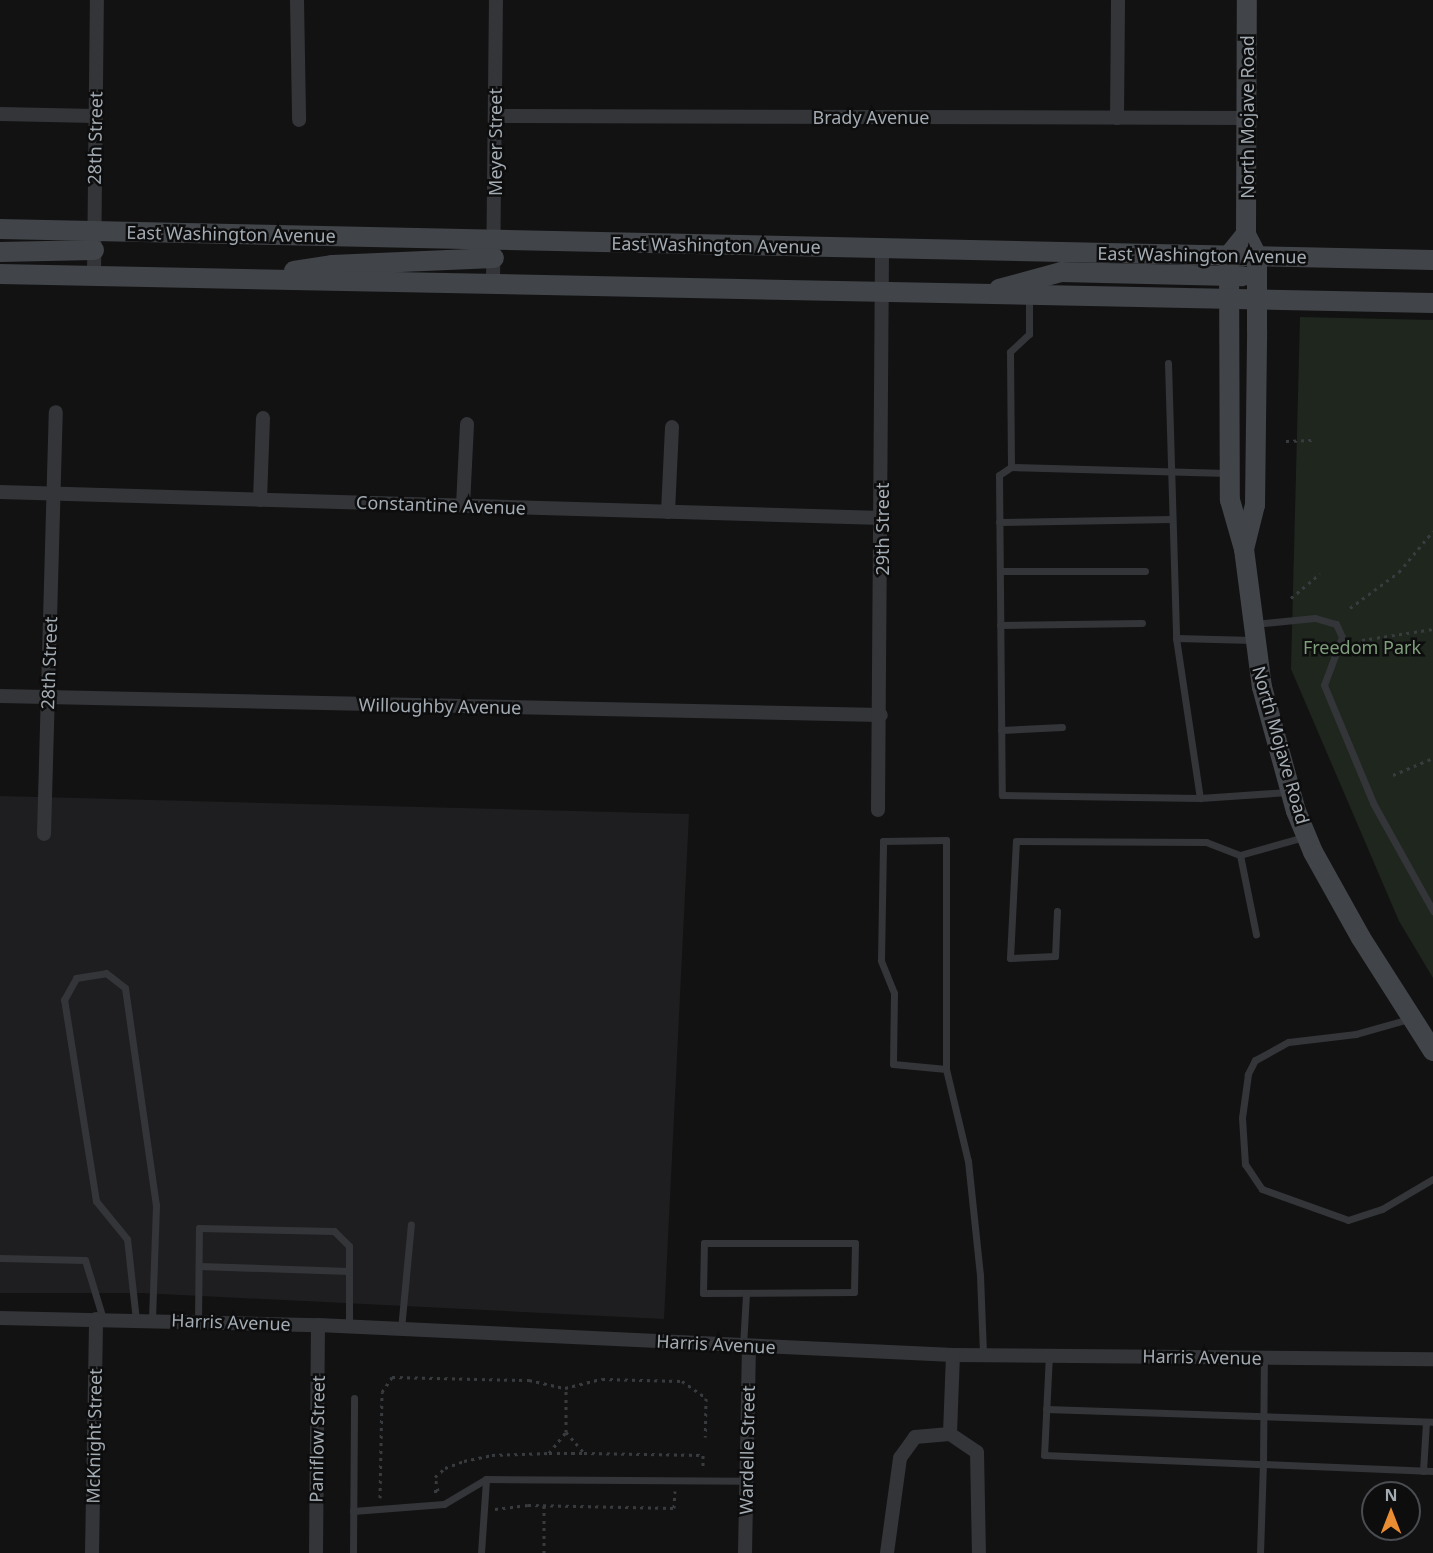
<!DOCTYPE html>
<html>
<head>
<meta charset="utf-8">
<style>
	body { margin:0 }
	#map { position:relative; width:1433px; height:1553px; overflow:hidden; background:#121213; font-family:"Noto Sans",sans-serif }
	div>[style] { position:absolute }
	.built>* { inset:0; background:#1e1e20 }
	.green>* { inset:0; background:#1e261e }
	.path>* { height:3px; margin-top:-1.5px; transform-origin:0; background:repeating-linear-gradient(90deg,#393c3f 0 3px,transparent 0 7.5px) }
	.lane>* { height:7px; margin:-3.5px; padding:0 3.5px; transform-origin:3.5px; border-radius:3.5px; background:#333538 }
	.street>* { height:14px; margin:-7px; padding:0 7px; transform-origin:7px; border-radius:7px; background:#333538 }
	.secondary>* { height:20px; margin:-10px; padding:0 10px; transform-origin:10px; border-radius:10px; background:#414448 }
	span { translate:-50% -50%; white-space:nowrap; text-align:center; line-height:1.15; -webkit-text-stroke:5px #0d0d0e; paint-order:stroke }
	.street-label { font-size:18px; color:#a3abb3 }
	.park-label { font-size:18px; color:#7f9e7b }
	.north { position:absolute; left:1361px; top:1481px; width:60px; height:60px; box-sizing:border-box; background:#0d0d0e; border:2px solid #494c50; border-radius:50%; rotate:0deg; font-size:16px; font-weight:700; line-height:24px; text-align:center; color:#a3abb3 }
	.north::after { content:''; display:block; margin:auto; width:21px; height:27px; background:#ea8c32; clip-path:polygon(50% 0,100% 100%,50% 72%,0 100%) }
</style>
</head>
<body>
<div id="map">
	<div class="built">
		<i style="clip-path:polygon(0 796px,689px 814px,664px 1319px,141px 1293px,0 1293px)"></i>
	</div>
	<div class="green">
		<i style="clip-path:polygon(1300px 317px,1433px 320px,1433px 978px,1399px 921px,1291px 669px)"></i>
	</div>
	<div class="path">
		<i style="left:1286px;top:441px;width:26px;rotate:-2deg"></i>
		<i style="left:1291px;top:598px;width:38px;rotate:-40deg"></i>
		<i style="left:1350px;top:608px;width:61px;rotate:-36.3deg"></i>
		<i style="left:1399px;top:572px;width:53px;rotate:-50.3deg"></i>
		<i style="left:1362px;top:640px;width:72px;rotate:-8.8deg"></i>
		<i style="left:1393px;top:775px;width:43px;rotate:-23deg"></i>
		<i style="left:566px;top:1432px;width:28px;rotate:49deg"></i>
		<i style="left:584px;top:1453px;width:119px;rotate:1deg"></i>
		<i style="left:703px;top:1455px;width:14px;rotate:90deg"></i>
		<i style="left:549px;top:1453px;width:35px"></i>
		<i style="left:434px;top:1491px;width:4px"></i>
		<i style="left:438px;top:1491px;width:14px;rotate:-102deg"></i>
		<i style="left:435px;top:1477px;width:13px;rotate:-42deg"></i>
		<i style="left:445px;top:1468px;width:20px;rotate:-20deg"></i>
		<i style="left:464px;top:1461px;width:29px;rotate:-12deg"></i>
		<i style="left:492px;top:1455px;width:57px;rotate:-2deg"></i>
		<i style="left:549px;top:1453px;width:27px;rotate:-51deg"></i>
		<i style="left:566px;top:1432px;width:44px;rotate:-90deg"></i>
		<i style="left:380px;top:1498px;width:106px;rotate:-88.9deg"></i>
		<i style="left:382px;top:1392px;width:18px;rotate:-56deg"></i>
		<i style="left:392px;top:1377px;width:137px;rotate:1.3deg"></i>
		<i style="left:529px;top:1380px;width:37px;rotate:13deg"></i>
		<i style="left:565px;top:1388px;width:38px;rotate:-14deg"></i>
		<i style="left:602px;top:1379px;width:80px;rotate:1.4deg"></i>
		<i style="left:682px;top:1381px;width:29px;rotate:35deg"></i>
		<i style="left:706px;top:1398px;width:39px;rotate:91deg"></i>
		<i style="left:495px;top:1509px;width:33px;rotate:-7deg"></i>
		<i style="left:528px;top:1505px;width:146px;rotate:1.2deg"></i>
		<i style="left:674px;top:1508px;width:17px;rotate:-87deg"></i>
		<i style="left:544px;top:1553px;width:48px;rotate:-90deg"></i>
	</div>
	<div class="lane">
		<i style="left:1029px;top:298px;width:36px;rotate:90deg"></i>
		<i style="left:1029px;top:334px;width:26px;rotate:137deg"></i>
		<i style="left:1010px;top:352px;width:115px;rotate:89.5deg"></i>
		<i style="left:1011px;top:467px;width:216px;rotate:1.6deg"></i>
		<i style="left:1168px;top:363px;width:275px;rotate:88.3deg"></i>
		<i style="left:1176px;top:638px;width:77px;rotate:1.5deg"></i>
		<i style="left:1011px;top:467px;width:14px;rotate:146deg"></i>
		<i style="left:999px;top:475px;width:320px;rotate:89.5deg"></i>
		<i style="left:1002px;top:795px;width:198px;rotate:0.9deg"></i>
		<i style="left:999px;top:522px;width:172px;rotate:-1deg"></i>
		<i style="left:1000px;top:571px;width:145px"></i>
		<i style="left:1255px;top:624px;width:60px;rotate:-5.7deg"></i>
		<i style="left:1315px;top:618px;width:22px;rotate:16deg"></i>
		<i style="left:1336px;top:624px;width:14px;rotate:65deg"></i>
		<i style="left:1342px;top:637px;width:51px;rotate:110.6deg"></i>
		<i style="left:1324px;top:685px;width:128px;rotate:67.4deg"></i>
		<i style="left:1373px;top:803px;width:124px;rotate:60.9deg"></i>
		<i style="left:1000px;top:625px;width:142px;rotate:-0.8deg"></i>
		<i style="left:1176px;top:638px;width:162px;rotate:81.5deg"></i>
		<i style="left:1200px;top:798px;width:88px;rotate:-3.9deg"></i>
		<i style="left:1001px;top:730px;width:61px;rotate:-2.8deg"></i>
		<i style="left:1240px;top:855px;width:81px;rotate:78.6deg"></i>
		<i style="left:1057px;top:911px;width:45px;rotate:92.5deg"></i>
		<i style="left:1055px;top:956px;width:45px;rotate:177.5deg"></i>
		<i style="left:1010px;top:958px;width:117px;rotate:-87.1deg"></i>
		<i style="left:1016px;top:841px;width:190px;rotate:0.3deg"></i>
		<i style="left:1206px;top:842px;width:36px;rotate:21deg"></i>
		<i style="left:1240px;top:855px;width:66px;rotate:-15.7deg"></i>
		<i style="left:1409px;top:1019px;width:55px;rotate:164.2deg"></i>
		<i style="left:1356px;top:1034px;width:68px;rotate:173.3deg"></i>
		<i style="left:1288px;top:1042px;width:38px;rotate:151deg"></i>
		<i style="left:1255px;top:1060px;width:16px;rotate:117deg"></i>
		<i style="left:1248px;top:1074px;width:44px;rotate:97.8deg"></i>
		<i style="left:1242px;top:1118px;width:46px;rotate:86.3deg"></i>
		<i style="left:1245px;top:1164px;width:30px;rotate:56deg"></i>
		<i style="left:1262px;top:1189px;width:91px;rotate:19.8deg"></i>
		<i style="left:1348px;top:1220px;width:36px;rotate:-18deg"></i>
		<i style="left:1382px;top:1209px;width:59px;rotate:-30.5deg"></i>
		<i style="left:946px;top:1069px;width:53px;rotate:-174.6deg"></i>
		<i style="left:893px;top:1064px;width:71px;rotate:-89.2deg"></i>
		<i style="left:894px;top:993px;width:35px;rotate:-112deg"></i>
		<i style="left:881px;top:960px;width:119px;rotate:-89deg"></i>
		<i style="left:883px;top:841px;width:63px;rotate:-0.9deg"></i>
		<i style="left:946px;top:840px;width:229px;rotate:90deg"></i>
		<i style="left:946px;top:1069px;width:95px;rotate:76.6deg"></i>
		<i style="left:968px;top:1161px;width:115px;rotate:84deg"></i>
		<i style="left:980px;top:1275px;width:78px;rotate:87.8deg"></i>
		<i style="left:704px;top:1243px;width:151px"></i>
		<i style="left:855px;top:1243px;width:49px;rotate:91.2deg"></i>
		<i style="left:854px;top:1292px;width:151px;rotate:179.6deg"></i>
		<i style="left:703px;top:1293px;width:50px;rotate:-88.9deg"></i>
		<i style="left:0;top:1258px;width:85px;rotate:1.3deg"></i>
		<i style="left:85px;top:1260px;width:62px;rotate:73deg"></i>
		<i style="left:199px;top:1266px;width:150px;rotate:1.9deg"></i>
		<i style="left:136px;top:1320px;width:81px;rotate:-96.3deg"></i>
		<i style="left:127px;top:1239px;width:49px;rotate:-129.2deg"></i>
		<i style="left:96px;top:1201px;width:204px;rotate:-99deg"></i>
		<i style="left:64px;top:1000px;width:25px;rotate:-61deg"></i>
		<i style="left:76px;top:978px;width:30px;rotate:-9deg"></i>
		<i style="left:106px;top:973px;width:24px;rotate:38deg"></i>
		<i style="left:125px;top:988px;width:219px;rotate:81.9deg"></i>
		<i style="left:156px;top:1205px;width:115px;rotate:92deg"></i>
		<i style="left:198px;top:1321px;width:93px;rotate:-89.4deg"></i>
		<i style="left:199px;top:1228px;width:135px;rotate:1.3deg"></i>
		<i style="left:334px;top:1231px;width:21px;rotate:45deg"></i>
		<i style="left:349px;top:1246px;width:80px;rotate:90deg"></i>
		<i style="left:401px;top:1329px;width:105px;rotate:-84.6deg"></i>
		<i style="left:743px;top:1346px;width:52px;rotate:-86.7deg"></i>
		<i style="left:1049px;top:1354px;width:101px;rotate:92.8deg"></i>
		<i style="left:1044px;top:1455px;width:219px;rotate:2.4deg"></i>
		<i style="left:1263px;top:1464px;width:106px;rotate:-89.5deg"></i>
		<i style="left:1046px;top:1409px;width:387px;rotate:1.9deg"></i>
		<i style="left:1423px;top:1471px;width:49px;rotate:-86.5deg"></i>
		<i style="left:353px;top:1511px;width:91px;rotate:-4.4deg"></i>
		<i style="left:444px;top:1504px;width:49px;rotate:-30.8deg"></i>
		<i style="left:486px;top:1479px;width:260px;rotate:0.4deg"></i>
		<i style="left:353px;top:1553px;width:155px;rotate:-89.6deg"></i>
		<i style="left:481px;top:1553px;width:74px;rotate:-86.1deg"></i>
		<i style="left:1260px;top:1553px;width:89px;rotate:-88.1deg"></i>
		<i style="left:1263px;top:1464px;width:170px;rotate:2.4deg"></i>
	</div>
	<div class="street">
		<i style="left:297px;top:0;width:120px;rotate:89deg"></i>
		<i style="left:0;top:114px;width:95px;rotate:1.2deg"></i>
		<i style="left:495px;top:116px;width:752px;rotate:0.15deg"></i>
		<i style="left:1117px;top:118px;width:118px;rotate:-89.5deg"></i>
		<i style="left:94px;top:276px;width:276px;rotate:-89.4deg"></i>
		<i style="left:493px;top:283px;width:283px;rotate:-89.4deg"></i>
		<i style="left:0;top:492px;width:883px;rotate:1.69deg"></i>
		<i style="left:260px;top:500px;width:82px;rotate:-87.9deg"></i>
		<i style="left:463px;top:506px;width:82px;rotate:-87.2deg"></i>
		<i style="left:668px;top:512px;width:85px;rotate:-87.3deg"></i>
		<i style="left:0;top:696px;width:881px;rotate:1.24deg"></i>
		<i style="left:878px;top:810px;width:562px;rotate:-89.59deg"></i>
		<i style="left:44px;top:834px;width:422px;rotate:-88.4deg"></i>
		<i style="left:0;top:1318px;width:318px;rotate:1.3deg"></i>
		<i style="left:318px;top:1325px;width:636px;rotate:2.7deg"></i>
		<i style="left:953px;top:1355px;width:480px;rotate:0.5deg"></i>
		<i style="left:953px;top:1355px;width:79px;rotate:92.2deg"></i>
		<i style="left:950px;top:1434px;width:32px;rotate:34deg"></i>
		<i style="left:977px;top:1452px;width:101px;rotate:88.9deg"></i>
		<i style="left:92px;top:1553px;width:234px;rotate:-89deg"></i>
		<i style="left:316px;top:1553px;width:228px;rotate:-89.5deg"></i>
		<i style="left:745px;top:1553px;width:207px;rotate:-88.9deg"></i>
		<i style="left:887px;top:1553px;width:96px;rotate:-82.2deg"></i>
		<i style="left:900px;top:1458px;width:26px;rotate:-54deg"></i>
		<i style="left:915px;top:1437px;width:35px;rotate:-5deg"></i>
	</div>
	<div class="secondary">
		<i style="left:0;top:229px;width:1433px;rotate:1.24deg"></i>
		<i style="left:1246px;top:234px;width:27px;rotate:129deg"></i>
		<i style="left:1229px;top:255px;width:245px;rotate:89.8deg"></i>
		<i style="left:1230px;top:500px;width:51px;rotate:74.1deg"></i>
		<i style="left:1244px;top:549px;width:139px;rotate:82.6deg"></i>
		<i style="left:1262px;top:687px;width:129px;rotate:74.7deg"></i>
		<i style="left:1296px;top:811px;width:44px;rotate:67.5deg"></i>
		<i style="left:1313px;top:852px;width:98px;rotate:60.8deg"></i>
		<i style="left:1361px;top:938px;width:134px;rotate:57.5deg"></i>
		<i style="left:0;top:252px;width:94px;rotate:-1.2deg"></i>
		<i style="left:294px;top:271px;width:38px;rotate:-9deg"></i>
		<i style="left:332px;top:265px;width:162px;rotate:-2.5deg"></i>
		<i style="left:0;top:274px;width:1433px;rotate:1.16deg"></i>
		<i style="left:999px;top:289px;width:64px;rotate:-15.3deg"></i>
		<i style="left:1061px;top:272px;width:182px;rotate:1.3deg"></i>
		<i style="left:1244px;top:549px;width:45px;rotate:-76deg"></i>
		<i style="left:1255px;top:505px;width:174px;rotate:-89.3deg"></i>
		<i style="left:1257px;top:331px;width:75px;rotate:-90deg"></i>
		<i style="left:1257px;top:256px;width:25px;rotate:-117deg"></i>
		<i style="left:1246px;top:234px;width:234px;rotate:-89.8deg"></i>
	</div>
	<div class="street-label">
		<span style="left:871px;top:117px">Brady Avenue</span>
		<span style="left:1247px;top:117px;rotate:-90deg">North Mojave Road</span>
		<span style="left:95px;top:138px;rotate:-89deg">28th Street</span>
		<span style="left:495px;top:142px;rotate:-90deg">Meyer Street</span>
		<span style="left:231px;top:234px;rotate:1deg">East Washington Avenue</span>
		<span style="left:716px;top:245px;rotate:1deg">East Washington Avenue</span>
		<span style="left:1202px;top:255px;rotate:1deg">East Washington Avenue</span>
		<span style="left:441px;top:505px;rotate:2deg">Constantine Avenue</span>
		<span style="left:882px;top:529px;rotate:-90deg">29th Street</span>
		<span style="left:49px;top:663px;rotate:-88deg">28th Street</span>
		<span style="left:440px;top:706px;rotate:1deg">Willoughby Avenue</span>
		<span style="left:1281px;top:745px;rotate:74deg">North Mojave Road</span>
		<span style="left:231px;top:1322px;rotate:2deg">Harris Avenue</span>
		<span style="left:716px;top:1344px;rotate:3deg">Harris Avenue</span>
		<span style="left:1202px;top:1357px;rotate:1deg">Harris Avenue</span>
		<span style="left:94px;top:1436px;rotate:-89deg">McKnight Street</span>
		<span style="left:317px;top:1439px;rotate:-89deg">Paniflow Street</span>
		<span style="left:747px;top:1450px;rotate:-89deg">Wardelle Street</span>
	</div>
	<div class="park-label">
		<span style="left:1362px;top:647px">Freedom Park</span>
	</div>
	<div class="north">N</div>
</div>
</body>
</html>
